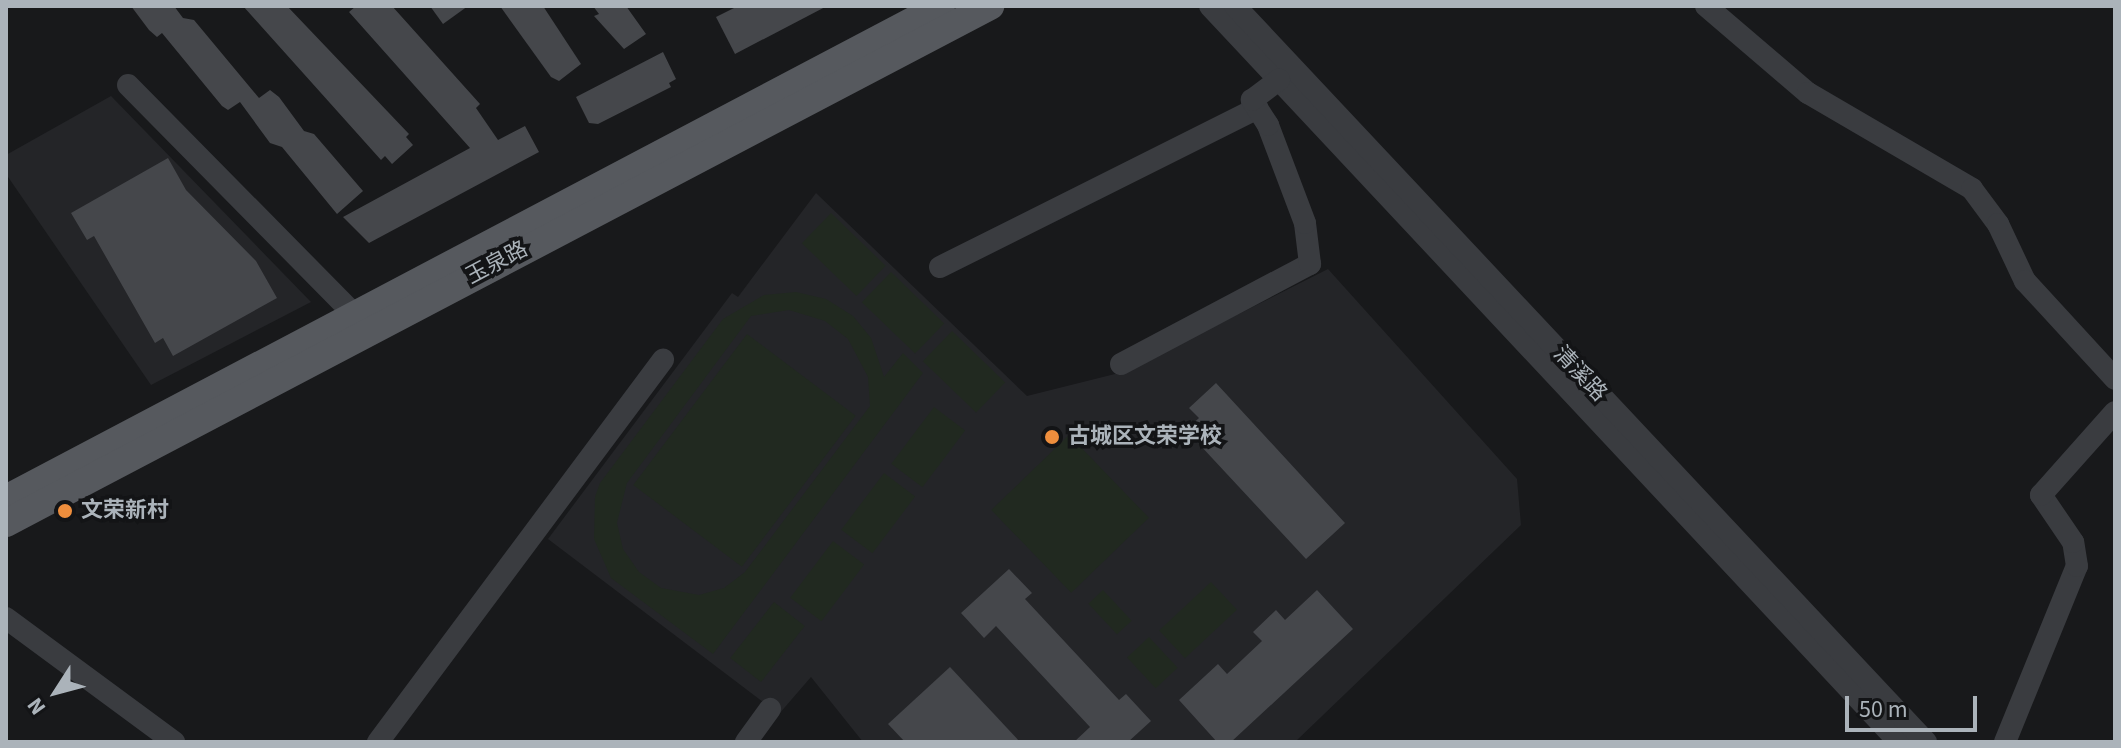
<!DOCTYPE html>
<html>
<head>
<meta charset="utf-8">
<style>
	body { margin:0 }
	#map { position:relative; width:2121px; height:748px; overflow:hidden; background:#18191b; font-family:"Source Sans 3","Noto Sans SC",sans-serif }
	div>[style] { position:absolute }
	.built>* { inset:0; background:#242528 }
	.green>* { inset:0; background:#212920; transform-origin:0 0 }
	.building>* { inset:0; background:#45474b }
	.minor>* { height:22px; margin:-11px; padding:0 11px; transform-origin:11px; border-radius:11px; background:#3a3c40 }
	.major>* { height:28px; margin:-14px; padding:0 14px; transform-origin:14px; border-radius:14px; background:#56595e }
	.dots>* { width:22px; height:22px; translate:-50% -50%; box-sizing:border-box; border:4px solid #131416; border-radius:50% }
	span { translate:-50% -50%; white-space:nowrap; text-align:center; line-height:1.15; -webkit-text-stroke:7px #131416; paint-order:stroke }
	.street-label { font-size:22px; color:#abb3ba }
	.poi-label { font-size:22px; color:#abb3ba; font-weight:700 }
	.left { translate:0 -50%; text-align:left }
	.frame { position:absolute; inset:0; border:8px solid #abb3ba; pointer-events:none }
	.north { position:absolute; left:16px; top:652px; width:80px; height:80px; -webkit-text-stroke:6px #131416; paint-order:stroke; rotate:234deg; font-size:22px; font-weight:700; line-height:32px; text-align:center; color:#abb3ba }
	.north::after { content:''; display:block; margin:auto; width:28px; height:36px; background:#abb3ba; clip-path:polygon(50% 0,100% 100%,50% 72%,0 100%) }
	.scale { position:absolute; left:1845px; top:696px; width:132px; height:36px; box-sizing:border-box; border:4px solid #abb3ba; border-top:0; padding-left:10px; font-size:24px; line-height:28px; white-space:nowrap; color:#abb3ba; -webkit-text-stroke:6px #131416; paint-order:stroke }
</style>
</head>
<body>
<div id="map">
	<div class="built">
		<i style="clip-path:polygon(111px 96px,311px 302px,151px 385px,6px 174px,6px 155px)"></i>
		<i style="clip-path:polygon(816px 193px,1027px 396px,1123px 372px,1328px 269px,1517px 479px,1521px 525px,1295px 742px,863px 742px,811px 677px,779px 714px,548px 539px,732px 293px,738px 297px)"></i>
	</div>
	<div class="green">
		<i style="left:831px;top:213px;width:76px;height:42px;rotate:44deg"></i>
		<i style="left:891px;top:272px;width:74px;height:42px;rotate:44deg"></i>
		<i style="clip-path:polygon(evenodd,796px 292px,826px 299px,853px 316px,871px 338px,884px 377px,903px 353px,923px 373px,713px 654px,611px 578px,594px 539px,595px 497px,600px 483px,723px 319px,764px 295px,796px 292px,789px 310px,825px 321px,848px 339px,868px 377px,870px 406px,745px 572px,724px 588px,699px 595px,661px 588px,639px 572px,623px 549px,617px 523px,627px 483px,751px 316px,789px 310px)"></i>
		<i style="left:952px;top:331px;width:74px;height:42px;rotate:44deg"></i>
		<i style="left:747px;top:334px;width:136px;height:189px;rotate:37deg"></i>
		<i style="left:934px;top:407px;width:39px;height:71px;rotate:37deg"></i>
		<i style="left:1069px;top:435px;width:115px;height:108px;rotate:46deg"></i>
		<i style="left:884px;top:473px;width:39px;height:71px;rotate:37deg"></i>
		<i style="left:833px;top:541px;width:39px;height:71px;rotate:37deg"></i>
		<i style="left:1211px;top:582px;width:38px;height:71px;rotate:47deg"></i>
		<i style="left:1103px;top:590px;width:42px;height:20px;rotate:47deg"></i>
		<i style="left:774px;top:602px;width:39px;height:71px;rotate:38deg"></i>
		<i style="left:1149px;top:637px;width:42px;height:30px;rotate:47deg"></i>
	</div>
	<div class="building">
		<i style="clip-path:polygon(131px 6px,174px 6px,183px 18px,194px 20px,259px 98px,270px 90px,279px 97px,304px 131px,314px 134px,363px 191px,337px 214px,282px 147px,270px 143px,240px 102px,228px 110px,222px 106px,162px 33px,157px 37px,149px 30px)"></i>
		<i style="clip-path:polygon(243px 6px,287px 6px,409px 134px,406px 137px,413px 145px,392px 164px,385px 156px,381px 160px)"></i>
		<i style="clip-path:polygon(356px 6px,392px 6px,480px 104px,476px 108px,498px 140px,525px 126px,539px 152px,369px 243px,343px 217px,470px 148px,349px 12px)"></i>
		<i style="clip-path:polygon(430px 6px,468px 6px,443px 24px)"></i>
		<i style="clip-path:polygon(500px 6px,543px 6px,581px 64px,559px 81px,551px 77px)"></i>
		<i style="clip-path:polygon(593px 6px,626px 6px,646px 34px,624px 49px,594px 16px,599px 14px)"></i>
		<i style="clip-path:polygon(738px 6px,827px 6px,735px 54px,716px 17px)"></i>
		<i style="clip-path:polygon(663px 52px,676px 79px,669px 83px,671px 87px,598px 124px,589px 123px,576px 97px)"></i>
		<i style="clip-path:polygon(168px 158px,186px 190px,256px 261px,277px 298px,173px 356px,163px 338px,155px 343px,94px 236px,87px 240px,71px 213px)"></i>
		<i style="clip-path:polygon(1216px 383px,1345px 523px,1306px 559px,1186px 430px,1199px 418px,1189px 408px)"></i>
		<i style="clip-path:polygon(1009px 569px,1032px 593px,1025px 599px,1119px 700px,1126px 694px,1151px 721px,1128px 742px,1074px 742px,1090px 727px,996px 626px,984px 638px,961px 613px)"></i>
		<i style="clip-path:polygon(1317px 590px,1353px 629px,1231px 742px,1217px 742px,1179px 700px,1218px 664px,1227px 674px,1262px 641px,1253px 632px,1276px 610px,1285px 620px)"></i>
		<i style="clip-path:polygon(950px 667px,1020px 742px,905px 742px,888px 724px)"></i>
	</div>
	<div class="minor">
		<i style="left:1210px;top:6px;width:1008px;rotate:46.89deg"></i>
		<i style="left:1235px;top:6px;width:1010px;rotate:46.81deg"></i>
		<i style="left:1706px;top:6px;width:134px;rotate:40.5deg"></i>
		<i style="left:1808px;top:93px;width:190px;rotate:30.3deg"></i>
		<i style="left:1972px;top:189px;width:44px;rotate:53.4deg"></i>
		<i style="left:1998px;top:224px;width:63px;rotate:64.7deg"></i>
		<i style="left:2025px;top:281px;width:133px;rotate:47.4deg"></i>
		<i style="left:128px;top:85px;width:323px;rotate:45.4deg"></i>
		<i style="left:940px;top:267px;width:355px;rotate:-26.6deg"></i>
		<i style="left:1121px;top:364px;width:214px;rotate:-27.9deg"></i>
		<i style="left:1310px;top:264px;width:41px;rotate:-97deg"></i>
		<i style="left:1305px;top:223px;width:105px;rotate:-110.7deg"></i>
		<i style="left:1268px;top:125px;width:30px;rotate:-123deg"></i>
		<i style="left:1252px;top:100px;width:34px;rotate:-37deg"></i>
		<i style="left:6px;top:618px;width:209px;rotate:36.4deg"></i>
		<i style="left:378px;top:742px;width:477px;rotate:-53.3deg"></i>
		<i style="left:746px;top:742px;width:41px;rotate:-54deg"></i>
		<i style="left:2005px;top:742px;width:190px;rotate:-67.8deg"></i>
		<i style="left:2077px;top:566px;width:24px;rotate:-99deg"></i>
		<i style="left:2073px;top:542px;width:57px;rotate:-124.2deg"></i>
		<i style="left:2041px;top:495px;width:111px;rotate:-48.3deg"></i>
	</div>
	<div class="major">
		<i style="left:6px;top:499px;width:1057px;rotate:-27.8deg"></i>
		<i style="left:6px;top:523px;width:1112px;rotate:-27.72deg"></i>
	</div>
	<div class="dots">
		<i style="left:1052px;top:437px;background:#ee8e3d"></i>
		<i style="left:65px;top:511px;background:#ee8e3d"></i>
	</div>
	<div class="street-label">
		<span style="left:497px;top:263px;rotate:-28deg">玉泉路</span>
		<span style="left:1580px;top:374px;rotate:47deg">清溪路</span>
	</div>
	<div class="poi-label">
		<span class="left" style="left:1068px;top:437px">古城区文荣学校</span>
		<span class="left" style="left:81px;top:511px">文荣新村</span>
	</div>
	<div class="frame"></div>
	<div class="north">N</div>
	<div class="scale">50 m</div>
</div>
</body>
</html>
